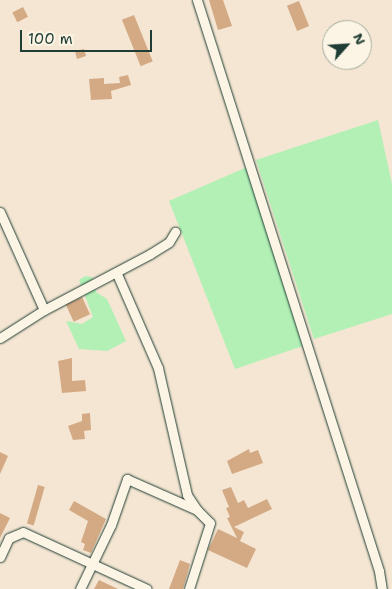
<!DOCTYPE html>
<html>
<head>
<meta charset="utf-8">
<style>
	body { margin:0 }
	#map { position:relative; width:392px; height:589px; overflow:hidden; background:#f4e6d2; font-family:"Shantell Sans",sans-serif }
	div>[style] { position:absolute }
	.green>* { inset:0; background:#b2f0b6 }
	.building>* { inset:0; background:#d4aa85; transform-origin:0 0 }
	.roads { filter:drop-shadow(0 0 1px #1f3d34) drop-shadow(0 0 1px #1f3d34) }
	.minor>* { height:9px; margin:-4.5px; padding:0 4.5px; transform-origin:4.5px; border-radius:4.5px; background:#fcf5e5 }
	span { translate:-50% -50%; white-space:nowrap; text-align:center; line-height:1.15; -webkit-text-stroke:5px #fcf5e5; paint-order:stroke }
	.north { position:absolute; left:322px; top:20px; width:50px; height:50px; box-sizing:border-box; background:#fcf5e5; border:1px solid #a4ab9e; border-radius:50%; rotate:64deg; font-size:14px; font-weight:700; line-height:20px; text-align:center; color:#1f3d34 }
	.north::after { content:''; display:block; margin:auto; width:18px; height:22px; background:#1f3d34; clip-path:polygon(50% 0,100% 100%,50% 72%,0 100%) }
	.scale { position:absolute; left:20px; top:30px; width:132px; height:22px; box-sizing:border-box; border:2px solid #1f3d34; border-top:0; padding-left:6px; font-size:15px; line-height:18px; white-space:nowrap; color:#1f3d34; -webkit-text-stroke:4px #fcf5e5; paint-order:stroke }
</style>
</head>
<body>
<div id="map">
	<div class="green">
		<i style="clip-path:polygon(378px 120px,392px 184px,392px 314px,314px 339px,256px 160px)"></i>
		<i style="clip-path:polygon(247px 167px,303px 346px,235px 369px,169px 201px)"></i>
		<i style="clip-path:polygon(85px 276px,92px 277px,96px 292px,107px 299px,126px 341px,107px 351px,79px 349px,66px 321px,82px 324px,93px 317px,79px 280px)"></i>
	</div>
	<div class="building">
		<i style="clip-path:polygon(209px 0,223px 0,232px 26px,218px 30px)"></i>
		<i style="left:299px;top:1px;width:27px;height:13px;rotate:68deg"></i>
		<i style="left:23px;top:7px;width:11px;height:12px;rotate:63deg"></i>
		<i style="left:134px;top:15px;width:50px;height:13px;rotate:68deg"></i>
		<i style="clip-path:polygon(84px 49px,86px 56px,77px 59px,75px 51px)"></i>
		<i style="clip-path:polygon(128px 75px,131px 85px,111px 91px,112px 99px,91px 100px,89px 79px,104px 78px,104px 84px,120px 83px,119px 77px)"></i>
		<i style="left:82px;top:297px;width:19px;height:18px;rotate:65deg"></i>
		<i style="clip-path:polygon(72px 358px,72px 381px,85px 380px,86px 391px,62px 393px,58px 361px)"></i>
		<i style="clip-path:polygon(90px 413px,91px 430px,84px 431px,85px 439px,73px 440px,68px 426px,82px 421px,82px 414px)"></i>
		<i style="clip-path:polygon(249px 449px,250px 453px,258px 450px,263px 463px,232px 474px,227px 461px)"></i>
		<i style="clip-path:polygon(0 452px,8px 456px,0 474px)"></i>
		<i style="left:38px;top:485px;width:7px;height:40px;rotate:16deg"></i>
		<i style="clip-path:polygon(231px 487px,238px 503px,244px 500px,248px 508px,267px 499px,272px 509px,234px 527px,244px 532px,240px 541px,256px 549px,247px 568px,208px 550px,218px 529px,237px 538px,227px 518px,230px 517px,226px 508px,229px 507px,222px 490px)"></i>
		<i style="clip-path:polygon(74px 501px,106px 519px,91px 553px,83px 550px,85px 544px,81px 542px,88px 521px,69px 510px)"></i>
		<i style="clip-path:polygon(0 513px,10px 518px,0 538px)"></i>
		<i style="clip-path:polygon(180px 560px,190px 564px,183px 589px,169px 589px)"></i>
		<i style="clip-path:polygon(99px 580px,118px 589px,94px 589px)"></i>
	</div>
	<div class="roads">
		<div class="minor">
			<i style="left:197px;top:0;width:599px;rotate:72.32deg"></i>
			<i style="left:379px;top:571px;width:18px;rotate:81deg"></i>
			<i style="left:0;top:212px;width:107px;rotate:65.8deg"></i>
			<i style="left:117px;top:274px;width:103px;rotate:66.4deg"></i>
			<i style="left:158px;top:368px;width:130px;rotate:77.1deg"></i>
			<i style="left:187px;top:495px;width:18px;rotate:56deg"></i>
			<i style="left:0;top:338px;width:52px;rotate:-32.5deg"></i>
			<i style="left:44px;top:310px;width:120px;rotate:-27.8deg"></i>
			<i style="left:150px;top:254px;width:22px;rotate:-32deg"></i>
			<i style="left:169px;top:242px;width:12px;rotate:-59deg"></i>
			<i style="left:0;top:557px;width:21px;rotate:-65deg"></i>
			<i style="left:9px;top:538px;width:15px;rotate:-23deg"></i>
			<i style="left:23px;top:532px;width:136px;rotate:24.7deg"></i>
			<i style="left:80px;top:589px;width:71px;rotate:-64.2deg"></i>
			<i style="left:111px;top:525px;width:49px;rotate:-70.8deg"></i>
			<i style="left:127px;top:479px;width:77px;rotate:23.9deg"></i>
			<i style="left:197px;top:510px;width:18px;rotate:45deg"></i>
			<i style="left:210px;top:523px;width:69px;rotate:107.7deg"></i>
		</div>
	</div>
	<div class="north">N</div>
	<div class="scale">100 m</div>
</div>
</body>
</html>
